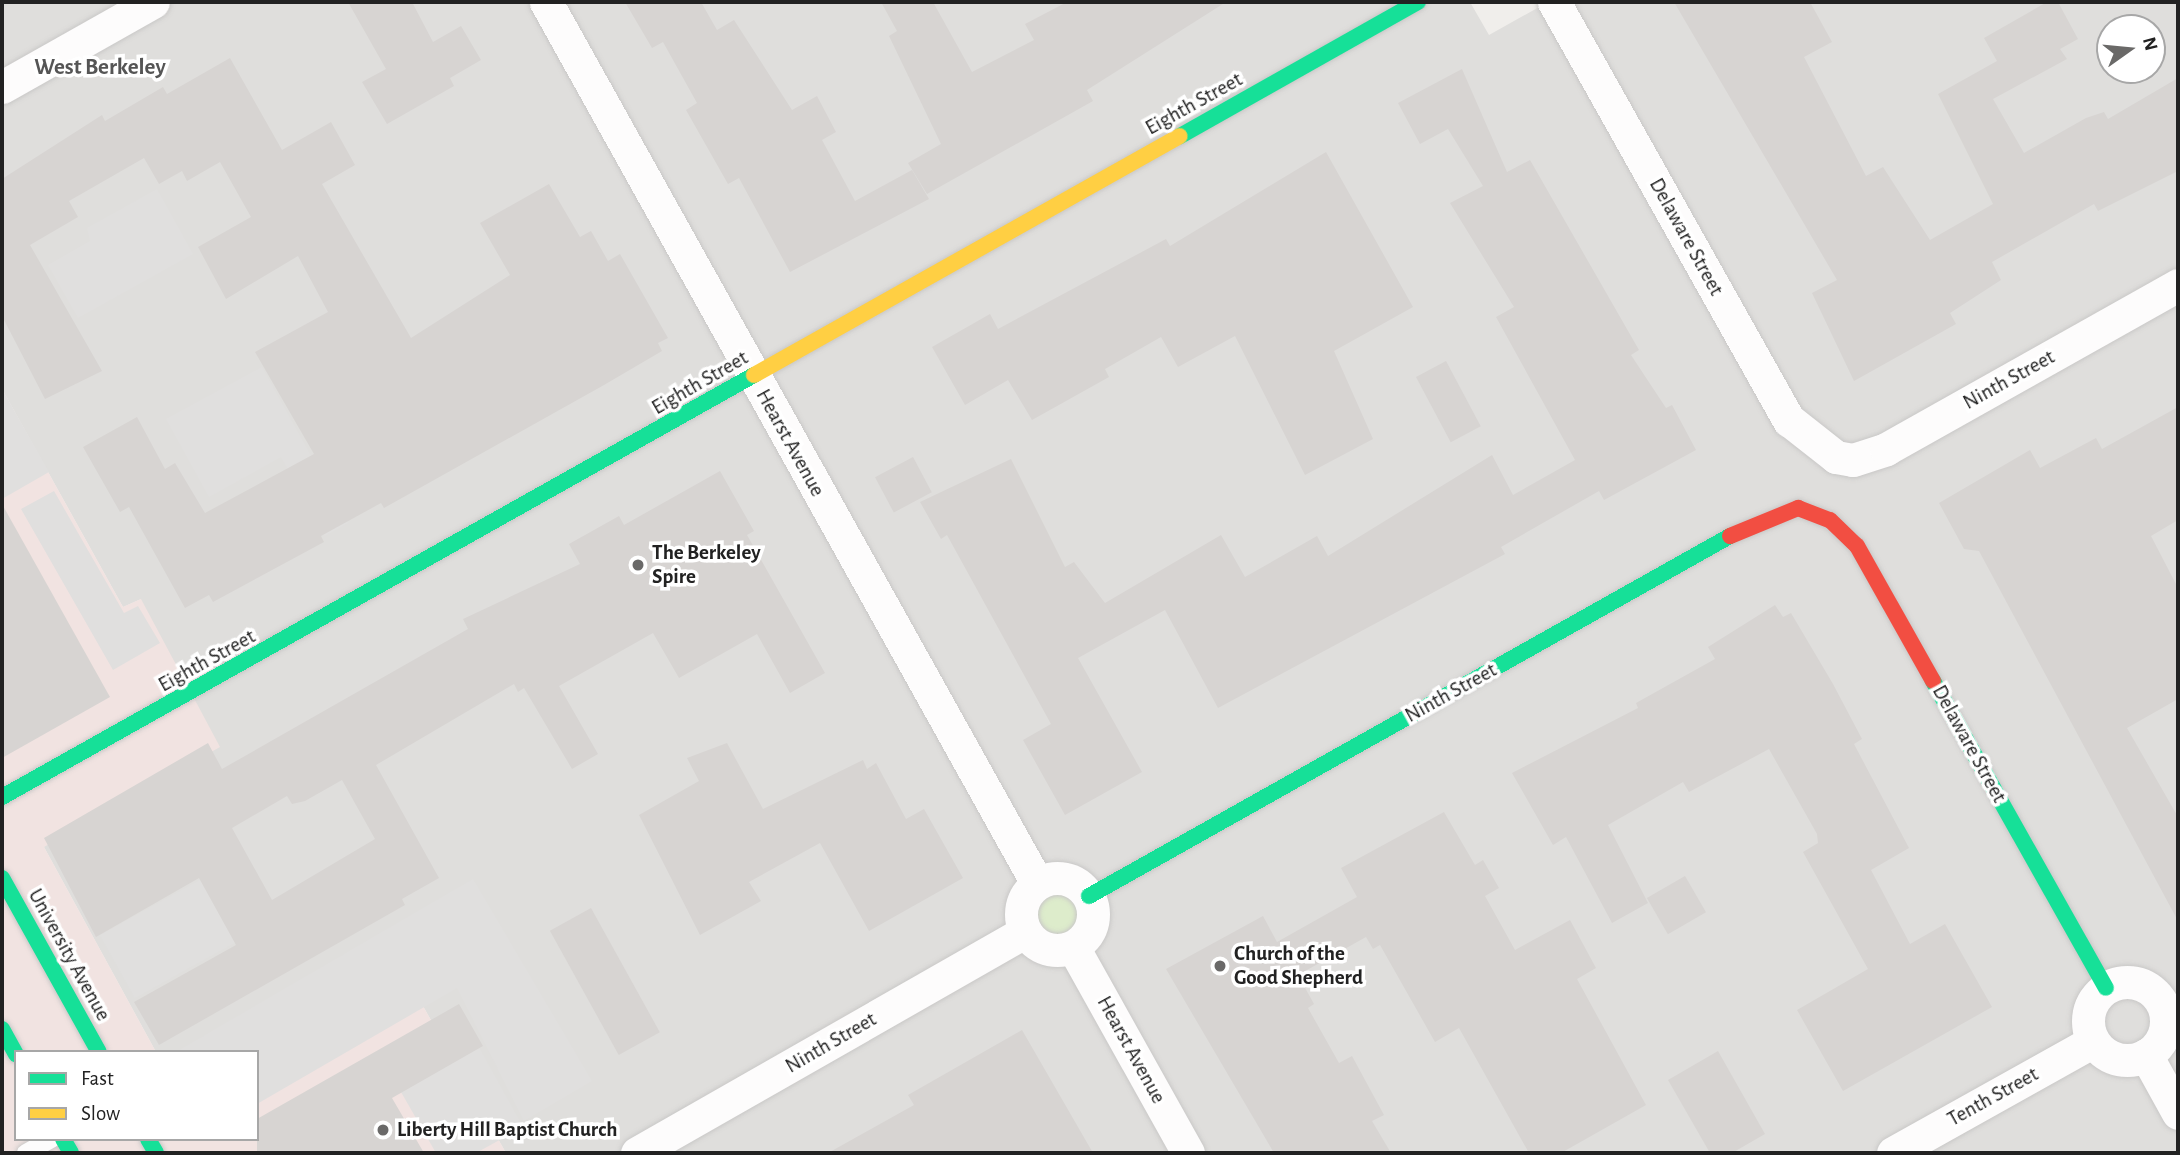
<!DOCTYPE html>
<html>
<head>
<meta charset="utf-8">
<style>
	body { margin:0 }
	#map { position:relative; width:2180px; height:1155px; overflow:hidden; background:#f0eeeb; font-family:"Alegreya Sans",sans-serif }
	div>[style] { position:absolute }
	.residential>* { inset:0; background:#dfdedc }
	.commercial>* { inset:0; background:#f1e3e1 }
	.grass>* { inset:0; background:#ddeccb }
	.round { border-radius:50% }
	.parking>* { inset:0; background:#e0dfde; transform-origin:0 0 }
	.building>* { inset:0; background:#d7d4d2; transform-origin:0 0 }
	.roads { filter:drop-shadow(0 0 2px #c9c8c7) drop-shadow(0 0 2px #c9c8c7) }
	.lane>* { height:18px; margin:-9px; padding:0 9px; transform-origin:9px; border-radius:9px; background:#fdfcfc }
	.street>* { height:33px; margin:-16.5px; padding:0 16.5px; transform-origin:16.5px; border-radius:16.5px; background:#fdfcfc }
	.street>.ring { margin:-16.5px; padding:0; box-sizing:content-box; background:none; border:33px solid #fdfcfc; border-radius:50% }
	.fast>* { height:16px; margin:-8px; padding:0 8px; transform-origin:8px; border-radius:8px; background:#16e098 }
	.slow>* { height:16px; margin:-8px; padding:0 8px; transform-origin:8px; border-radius:8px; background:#ffcf43 }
	.jam>* { height:16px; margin:-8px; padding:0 8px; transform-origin:8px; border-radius:8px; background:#f24e42 }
	.dots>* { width:19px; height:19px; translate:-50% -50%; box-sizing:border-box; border:4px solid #fff; border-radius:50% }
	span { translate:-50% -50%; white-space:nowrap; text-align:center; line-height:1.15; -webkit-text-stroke:7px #fff; paint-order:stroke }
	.street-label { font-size:21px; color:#222 }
	.poi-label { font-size:21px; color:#222; font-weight:700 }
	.left { translate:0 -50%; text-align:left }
	.neighbourhood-label { font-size:23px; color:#555; font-weight:700 }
	.frame { position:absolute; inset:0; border:4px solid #222; pointer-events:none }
	.legend { position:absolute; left:14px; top:1050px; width:245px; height:91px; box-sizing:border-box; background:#fff; border:2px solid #a7a7a7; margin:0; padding:9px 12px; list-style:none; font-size:21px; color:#222 }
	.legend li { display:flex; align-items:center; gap:14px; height:35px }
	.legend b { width:35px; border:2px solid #a7a7a7 }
	.north { position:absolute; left:2096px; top:14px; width:70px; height:70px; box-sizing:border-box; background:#fff; border:2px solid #a7a7a7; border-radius:50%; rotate:75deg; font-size:19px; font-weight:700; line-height:28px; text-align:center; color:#222 }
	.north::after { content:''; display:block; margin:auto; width:24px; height:32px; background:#6a6968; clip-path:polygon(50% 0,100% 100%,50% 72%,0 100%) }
</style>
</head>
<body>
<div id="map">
	<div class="residential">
		<i style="clip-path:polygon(evenodd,2px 2px,1470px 2px,1489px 35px,1548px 2px,2178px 2px,2178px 1153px,506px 1153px,384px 937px,181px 1052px,156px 1052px,44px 847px,141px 599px,123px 607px,2px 389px,2px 2px,2110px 28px,2152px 28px,2152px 70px,2110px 70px,2110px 28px)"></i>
	</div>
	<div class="commercial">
		<i style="clip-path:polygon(2px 389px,123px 607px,141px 599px,220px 747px,44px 847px,156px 1052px,16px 1052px,16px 1139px,257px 1139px,257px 1052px,384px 937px,506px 1153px,2px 1153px)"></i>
	</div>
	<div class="grass">
		<i class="round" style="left:1031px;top:888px;width:52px;height:52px"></i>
	</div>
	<div class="parking">
		<i style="clip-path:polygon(157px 189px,193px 254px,78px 318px,48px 265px,90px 241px,87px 228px)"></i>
		<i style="clip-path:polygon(262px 367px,348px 523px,325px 536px,281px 457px,209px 497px,166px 419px)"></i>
		<i style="clip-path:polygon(2px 389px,49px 472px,2px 499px)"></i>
		<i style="clip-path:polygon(54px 491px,124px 613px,138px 606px,160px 643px,113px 670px,21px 509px)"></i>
		<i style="left:203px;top:878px;width:72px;height:118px;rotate:61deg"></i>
		<i style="clip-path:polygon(473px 879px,592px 1081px,524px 1121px,457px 988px,257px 1104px,257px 1052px,176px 1052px)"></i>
		<i style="clip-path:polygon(475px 1040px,523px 1127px,476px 1153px,436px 1153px,397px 1085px)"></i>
	</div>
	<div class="building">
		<i style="clip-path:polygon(348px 2px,412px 2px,433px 42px,461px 26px,481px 60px,450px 78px,454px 86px,387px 124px,362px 82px,386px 69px)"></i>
		<i style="clip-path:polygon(625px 2px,701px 2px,717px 30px,734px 20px,792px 110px,817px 96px,836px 132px,822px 140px,855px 201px,912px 170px,929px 199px,790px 272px,739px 178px,728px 184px,686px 110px,697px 103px,663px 42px,652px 48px)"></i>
		<i style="clip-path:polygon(881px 2px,933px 2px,972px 72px,1034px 40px,1025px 24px,1067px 2px,1226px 2px,1087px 90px,1093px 101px,927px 194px,908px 163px,941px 144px,889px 36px,897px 31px)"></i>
		<i style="clip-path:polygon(1674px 2px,1810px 2px,1832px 42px,1804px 57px,1866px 176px,1883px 167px,1930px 240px,1993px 204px,1938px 94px,1997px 61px,1984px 38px,2047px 2px,2058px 2px,2078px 39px,2060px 49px,2067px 59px,1993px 99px,2024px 153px,2086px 118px,2104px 112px,2108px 119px,2178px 78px,2178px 171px,2098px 211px,2094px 204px,1992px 262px,2001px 280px,1950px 313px,1956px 324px,1854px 381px,1812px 293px,1837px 280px)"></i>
		<i style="clip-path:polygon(230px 58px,282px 150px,331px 122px,355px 165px,322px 184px,411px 338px,510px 275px,480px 223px,549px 184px,580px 237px,591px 231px,608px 261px,620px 254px,668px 338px,658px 343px,662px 351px,604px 385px,384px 508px,381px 503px,321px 536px,324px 542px,213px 602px,209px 595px,185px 608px,129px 507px,120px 512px,83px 447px,137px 417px,165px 469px,175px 463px,205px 513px,314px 454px,255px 352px,328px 312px,298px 256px,226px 299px,198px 247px,251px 217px,220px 162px,187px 181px,182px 171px,159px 184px,144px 158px,69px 201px,78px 217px,30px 245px,102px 371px,45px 399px,2px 316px,2px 179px,102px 115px,105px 121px,163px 87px,167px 94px)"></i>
		<i style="clip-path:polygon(1462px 69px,1507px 172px,1530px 160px,1639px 350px,1631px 355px,1666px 408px,1672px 405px,1696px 450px,1604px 500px,1599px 491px,1501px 547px,1505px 554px,1218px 708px,1165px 610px,1078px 658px,1142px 772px,1065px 815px,1023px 740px,1051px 724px,947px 535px,941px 539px,920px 502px,1011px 459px,1065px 567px,1074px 562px,1105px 603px,1221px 535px,1245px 577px,1317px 536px,1328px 556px,1492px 455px,1513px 495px,1575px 460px,1496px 317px,1514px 307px,1450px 203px,1483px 186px,1448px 129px,1420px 144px,1398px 103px)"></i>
		<i style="clip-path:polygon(1326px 152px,1413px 307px,1334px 351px,1373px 439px,1305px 475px,1235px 336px,1178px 367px,1161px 337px,1105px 369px,1109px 377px,1032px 420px,1008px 380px,965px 405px,932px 347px,990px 314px,998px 329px,1166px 239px,1170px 246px)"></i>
		<i style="left:1446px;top:361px;width:74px;height:34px;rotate:62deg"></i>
		<i style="clip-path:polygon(2178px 407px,2178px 520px,2151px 536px,2178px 588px,2178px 699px,2127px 728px,2178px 817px,2178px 921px,1979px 551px,1964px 549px,1939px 503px,2030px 450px,2040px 468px,2096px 438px,2102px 449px)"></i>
		<i style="left:913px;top:457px;width:40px;height:43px;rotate:62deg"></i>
		<i style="clip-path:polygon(evenodd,720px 471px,754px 531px,747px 535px,825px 673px,790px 693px,757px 634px,679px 678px,653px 633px,559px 686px,598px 754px,572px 769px,524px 688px,518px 692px,514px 684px,376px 765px,439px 878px,402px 899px,405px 905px,159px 1045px,134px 1002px,236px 945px,199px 878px,96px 937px,44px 838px,208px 743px,222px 769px,468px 629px,463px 619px,580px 564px,569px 544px,619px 516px,624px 525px,720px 471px,342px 780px,375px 839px,272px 900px,232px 828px,287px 796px,292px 804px,305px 801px,342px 780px)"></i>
		<i style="clip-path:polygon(2px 504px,110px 697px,2px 758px)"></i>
		<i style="clip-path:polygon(1775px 605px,1783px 617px,1791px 613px,1833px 684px,1862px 739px,1854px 744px,1909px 848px,1871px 870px,1910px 944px,1945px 924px,1992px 1007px,1843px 1091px,1797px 1010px,1868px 969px,1803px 852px,1818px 843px,1817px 834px,1769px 749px,1689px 792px,1683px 782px,1608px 825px,1648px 903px,1612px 923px,1566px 837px,1553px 845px,1512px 773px,1638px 708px,1636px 703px,1715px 659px,1708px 647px)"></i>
		<i style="clip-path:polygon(727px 743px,763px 809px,863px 760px,867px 769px,876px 763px,906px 819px,924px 809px,963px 878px,869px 931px,820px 843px,749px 882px,761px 901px,700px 935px,639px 815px,699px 781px,687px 758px)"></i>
		<i style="clip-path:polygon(1444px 812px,1475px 865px,1483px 860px,1499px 888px,1485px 896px,1515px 950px,1570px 920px,1596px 968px,1577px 979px,1646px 1105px,1561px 1153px,1529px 1153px,1459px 1028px,1435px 1042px,1380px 945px,1373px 949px,1366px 937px,1298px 975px,1314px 1004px,1308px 1008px,1339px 1063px,1352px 1056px,1384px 1115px,1372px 1121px,1391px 1153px,1274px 1153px,1166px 969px,1263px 916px,1277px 942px,1357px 897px,1341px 868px)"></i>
		<i style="left:1685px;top:876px;width:42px;height:44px;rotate:60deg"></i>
		<i style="left:591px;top:908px;width:142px;height:47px;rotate:61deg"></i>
		<i style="clip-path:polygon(459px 1004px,483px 1046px,392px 1098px,424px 1153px,257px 1153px,257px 1119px)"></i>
		<i style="clip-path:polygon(1022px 1030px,1093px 1153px,828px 1153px,914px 1105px,908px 1095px)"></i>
		<i style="clip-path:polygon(1718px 1051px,1765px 1134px,1732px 1153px,1710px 1153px,1668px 1080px)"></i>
	</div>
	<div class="roads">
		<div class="lane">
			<i style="left:26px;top:1153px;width:29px;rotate:-29deg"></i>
		</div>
		<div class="street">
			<i style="left:546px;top:2px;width:1009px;rotate:60.87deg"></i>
			<i style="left:1554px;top:2px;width:480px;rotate:60.7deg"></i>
			<i style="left:1789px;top:420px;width:60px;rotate:38.2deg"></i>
			<i style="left:1836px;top:457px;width:17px;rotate:10deg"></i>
			<i style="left:1853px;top:460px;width:35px;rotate:-18deg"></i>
			<i style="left:1886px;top:449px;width:335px;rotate:-29.3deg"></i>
			<i style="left:2px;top:87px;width:173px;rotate:-29.4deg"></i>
			<i class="ring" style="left:1021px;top:878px;width:39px;height:39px"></i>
			<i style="left:1073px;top:947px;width:236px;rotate:60.8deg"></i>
			<i class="ring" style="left:2088px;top:982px;width:45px;height:45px"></i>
			<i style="left:2146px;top:1055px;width:66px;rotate:61.1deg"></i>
			<i style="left:637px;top:1153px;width:447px;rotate:-29.7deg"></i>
			<i style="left:1893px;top:1153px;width:229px;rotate:-29.2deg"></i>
		</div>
		<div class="fast">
			<i style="left:1180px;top:136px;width:273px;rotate:-29.4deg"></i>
			<i style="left:1933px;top:681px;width:352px;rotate:60.6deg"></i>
			<i style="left:2px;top:797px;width:862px;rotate:-29.3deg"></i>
			<i style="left:2px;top:878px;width:199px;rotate:60.9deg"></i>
			<i style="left:1089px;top:896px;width:735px;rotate:-29.32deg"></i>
			<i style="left:2px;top:1029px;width:29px;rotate:61deg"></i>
			<i style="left:63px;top:1139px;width:16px;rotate:60deg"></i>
			<i style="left:148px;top:1139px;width:16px;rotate:60deg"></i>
		</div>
		<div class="slow">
			<i style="left:754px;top:375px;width:488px;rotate:-29.3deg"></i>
		</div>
		<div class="jam">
			<i style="left:1730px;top:536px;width:74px;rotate:-22.4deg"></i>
			<i style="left:1798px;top:508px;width:34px;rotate:21deg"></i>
			<i style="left:1830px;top:520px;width:37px;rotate:44deg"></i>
			<i style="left:1857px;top:546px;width:155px;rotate:60.6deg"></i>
		</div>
	</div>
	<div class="dots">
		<i style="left:638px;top:565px;background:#6a6968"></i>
		<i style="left:1220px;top:966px;background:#6a6968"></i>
		<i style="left:383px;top:1130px;background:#6a6968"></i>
	</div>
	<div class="street-label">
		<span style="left:1194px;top:104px;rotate:-29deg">Eighth Street</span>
		<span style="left:1686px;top:237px;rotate:61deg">Delaware Street</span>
		<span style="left:2009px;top:380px;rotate:-29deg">Ninth Street</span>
		<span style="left:700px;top:383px;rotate:-30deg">Eighth Street</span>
		<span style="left:790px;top:443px;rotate:61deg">Hearst Avenue</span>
		<span style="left:207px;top:661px;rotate:-29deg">Eighth Street</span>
		<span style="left:1451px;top:693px;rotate:-29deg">Ninth Street</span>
		<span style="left:1969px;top:744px;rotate:61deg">Delaware Street</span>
		<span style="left:69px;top:955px;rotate:61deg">University Avenue</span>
		<span style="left:831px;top:1043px;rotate:-30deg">Ninth Street</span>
		<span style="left:1131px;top:1050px;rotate:61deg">Hearst Avenue</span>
		<span style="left:1993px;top:1097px;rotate:-29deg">Tenth Street</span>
	</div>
	<div class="poi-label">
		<span class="left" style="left:652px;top:565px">The Berkeley<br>Spire</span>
		<span class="left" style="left:1234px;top:966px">Church of the<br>Good Shepherd</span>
		<span class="left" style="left:397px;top:1130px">Liberty Hill Baptist Church</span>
	</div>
	<div class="neighbourhood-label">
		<span style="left:100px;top:68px">West Berkeley</span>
	</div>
	<div class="frame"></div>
	<ul class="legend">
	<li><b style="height:9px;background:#16e098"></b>Fast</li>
	<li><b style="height:9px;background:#ffcf43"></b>Slow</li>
	</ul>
	<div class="north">N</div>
</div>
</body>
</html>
